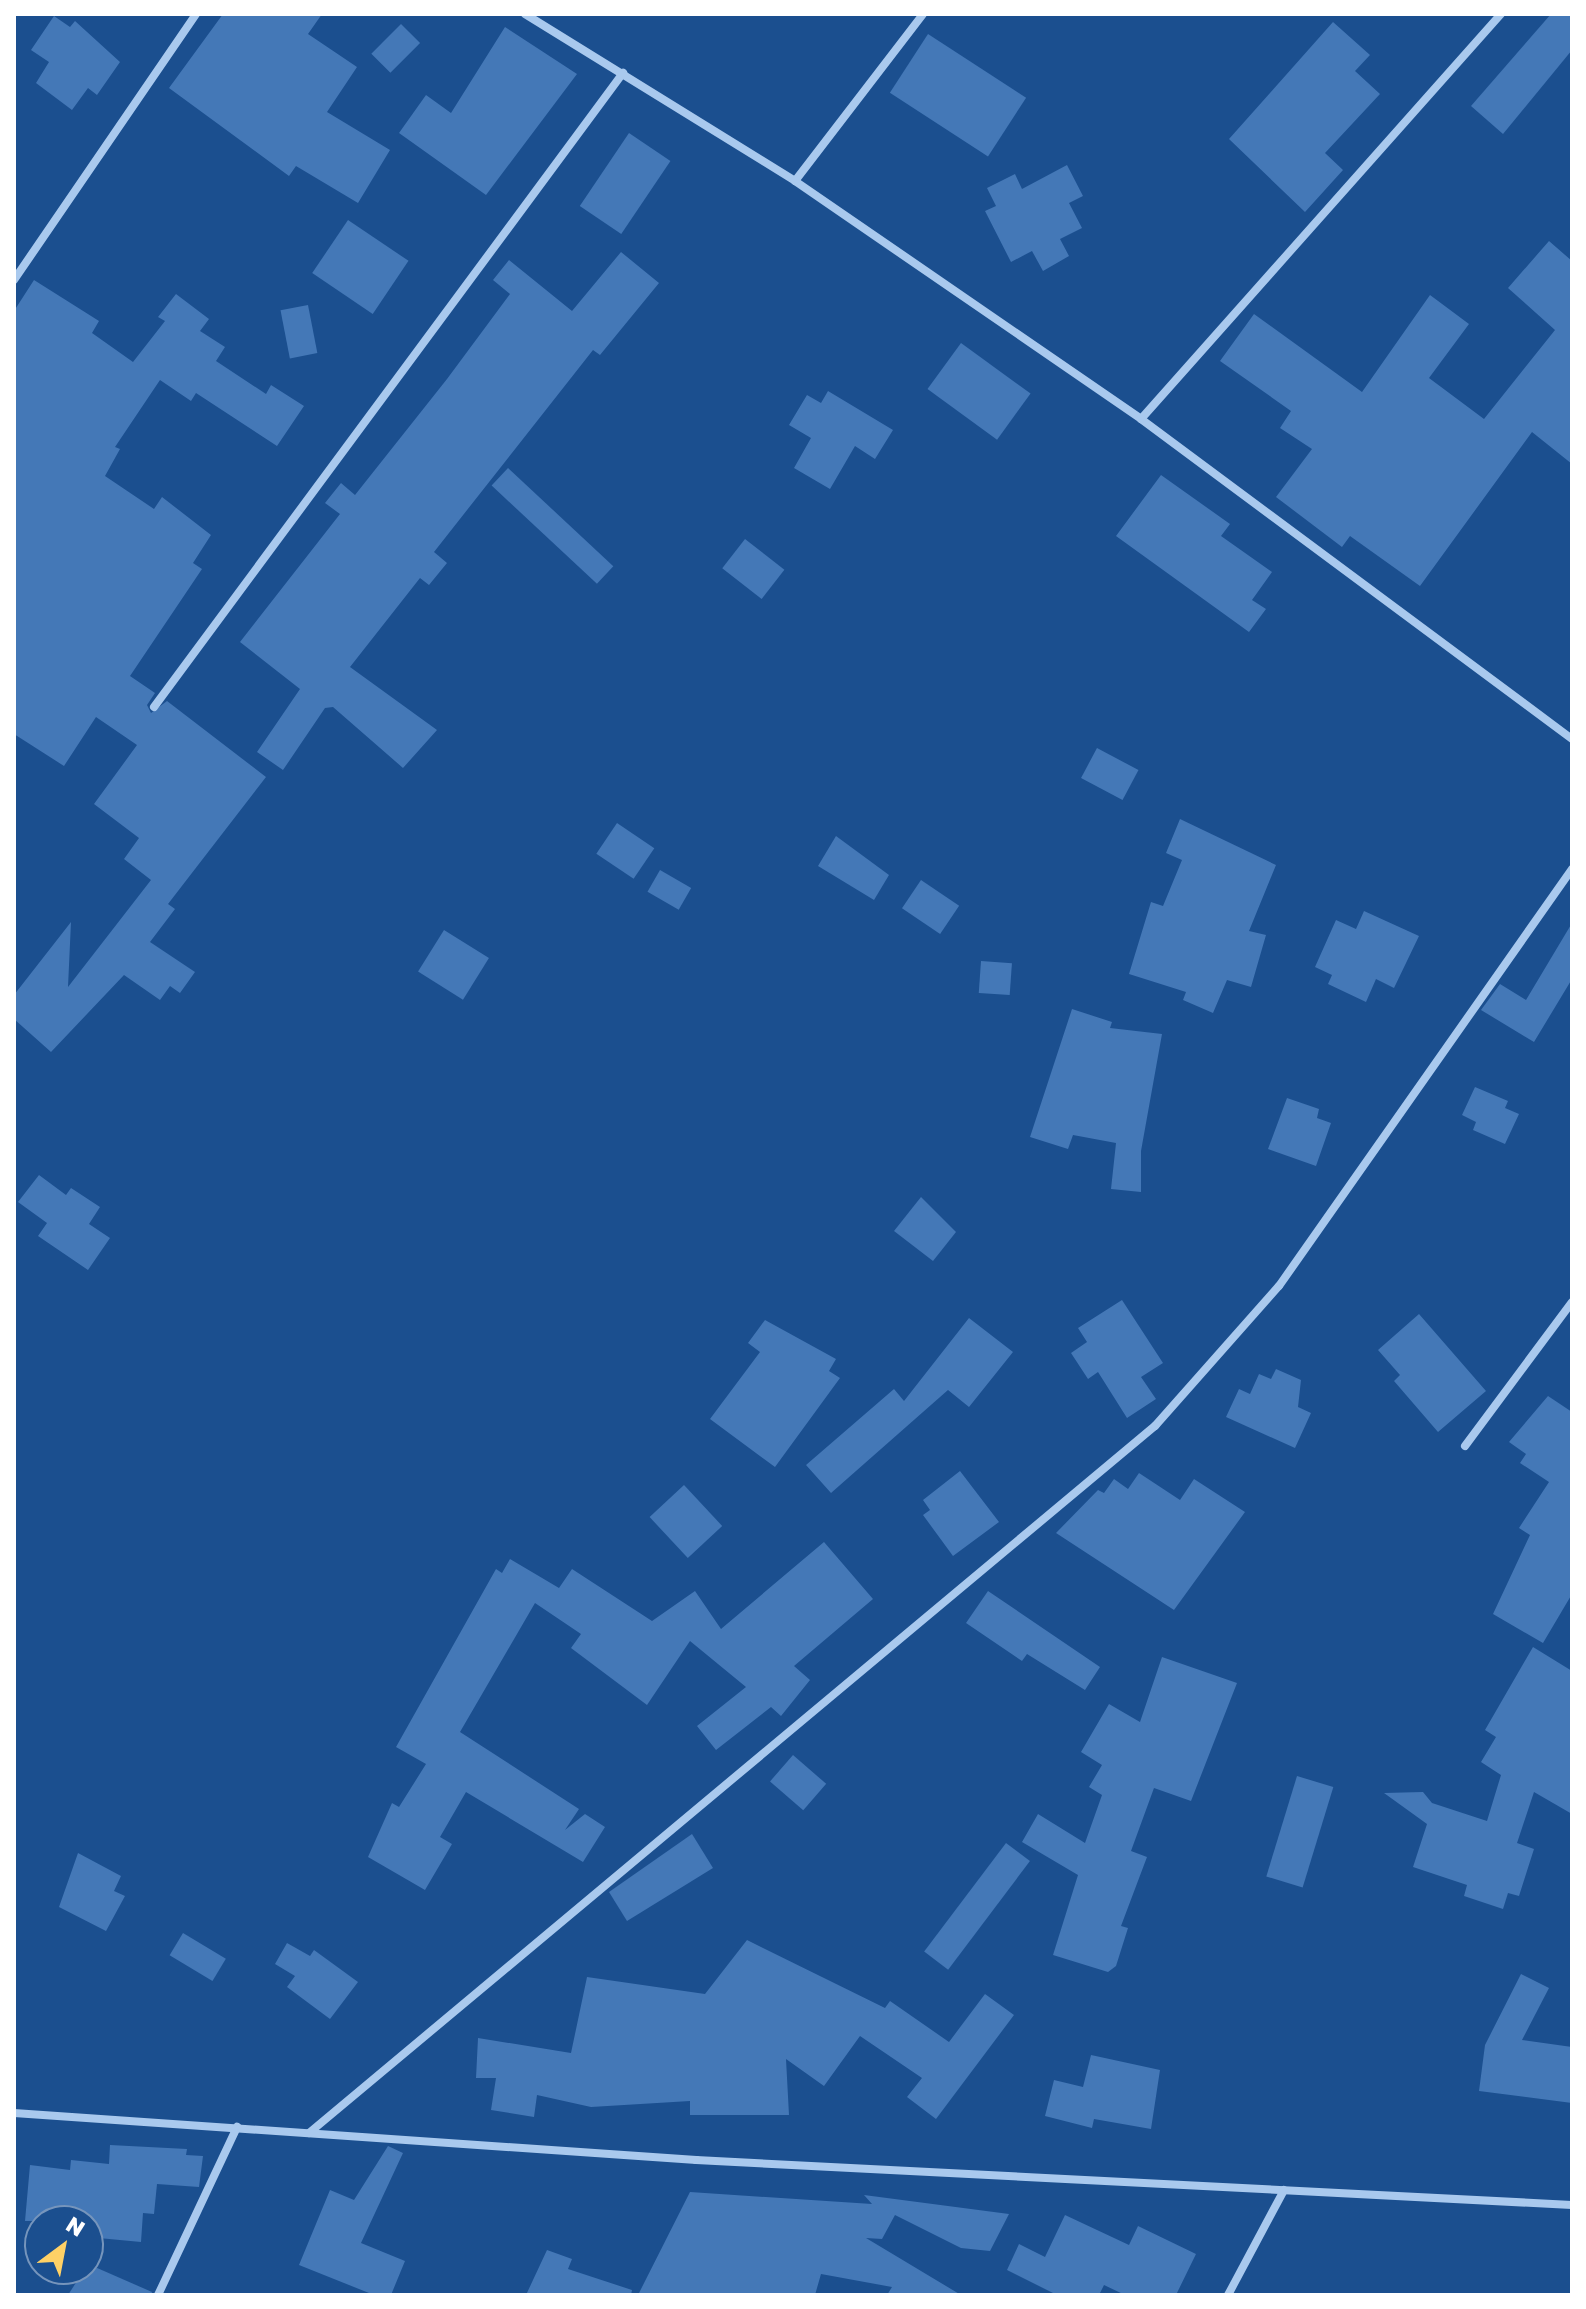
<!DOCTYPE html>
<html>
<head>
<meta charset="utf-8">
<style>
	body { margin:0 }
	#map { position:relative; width:1586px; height:2309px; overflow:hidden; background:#1b4f8f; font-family:"Golos Text",sans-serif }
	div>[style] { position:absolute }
	.building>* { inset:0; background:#4478b7; transform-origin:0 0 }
	.minor>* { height:8px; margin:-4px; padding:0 4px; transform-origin:4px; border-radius:4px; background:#a9c9ee }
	span { translate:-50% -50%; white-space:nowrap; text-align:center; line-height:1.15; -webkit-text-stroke:7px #1b4f8f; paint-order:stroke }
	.frame { position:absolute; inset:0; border:16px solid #fff; pointer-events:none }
	.north { position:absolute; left:24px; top:2205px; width:80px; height:80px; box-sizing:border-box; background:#1b4f8f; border:2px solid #7695bc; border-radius:50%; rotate:32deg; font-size:22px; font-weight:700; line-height:32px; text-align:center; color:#fff }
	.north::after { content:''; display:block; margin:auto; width:28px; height:36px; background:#ffd166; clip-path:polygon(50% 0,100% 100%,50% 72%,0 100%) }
</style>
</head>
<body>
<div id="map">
	<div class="building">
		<i style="clip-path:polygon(223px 14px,322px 14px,308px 34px,357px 67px,327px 112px,390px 150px,358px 203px,296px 166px,289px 176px,169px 88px)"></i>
		<i style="clip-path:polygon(1551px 14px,1572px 14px,1572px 50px,1503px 134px,1471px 106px)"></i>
		<i style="clip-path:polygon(54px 16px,70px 27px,75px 21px,120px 62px,97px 95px,88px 88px,72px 110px,36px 83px,49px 62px,31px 50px)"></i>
		<i style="clip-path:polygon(1333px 22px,1370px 55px,1355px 71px,1380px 94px,1325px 153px,1343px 170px,1305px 212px,1229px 139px)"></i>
		<i style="left:401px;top:24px;width:27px;height:42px;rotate:45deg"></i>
		<i style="clip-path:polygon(505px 27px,577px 74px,486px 195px,399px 133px,426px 95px,451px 113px)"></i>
		<i style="left:928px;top:34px;width:117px;height:70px;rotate:33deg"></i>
		<i style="left:629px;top:133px;width:50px;height:88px;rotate:34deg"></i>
		<i style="clip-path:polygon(1067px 165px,1083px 196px,1069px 203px,1082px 228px,1060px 239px,1069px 256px,1043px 271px,1032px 251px,1011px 262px,985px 211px,996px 206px,987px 188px,1015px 174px,1022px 189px)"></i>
		<i style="left:348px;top:220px;width:73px;height:64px;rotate:34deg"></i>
		<i style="clip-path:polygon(1549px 241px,1572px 261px,1572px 464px,1532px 432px,1420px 586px,1350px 536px,1342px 547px,1276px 497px,1312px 449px,1280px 428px,1291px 411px,1220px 361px,1254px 314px,1362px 392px,1430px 295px,1469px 324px,1429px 378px,1484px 419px,1555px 330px,1508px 288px)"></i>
		<i style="clip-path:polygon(621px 252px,659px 283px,600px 355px,593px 350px,434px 552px,447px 563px,429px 585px,420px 578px,350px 667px,437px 730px,403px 768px,333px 707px,325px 708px,283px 770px,257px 752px,300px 689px,240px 642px,340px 514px,325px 503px,341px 483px,355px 495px,447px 379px,510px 294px,493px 280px,509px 260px,572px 311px)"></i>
		<i style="clip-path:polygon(34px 280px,99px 321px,92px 333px,133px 362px,165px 321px,158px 317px,176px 294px,209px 319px,200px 331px,225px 347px,216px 361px,266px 394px,271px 385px,304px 406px,277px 446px,196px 393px,191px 401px,160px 380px,115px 447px,120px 449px,105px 476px,154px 509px,162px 497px,211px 535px,193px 563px,202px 569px,130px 676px,155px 693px,147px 705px,151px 713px,167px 701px,266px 777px,168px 904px,175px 909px,150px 942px,195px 972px,180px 993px,170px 986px,160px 1000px,124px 975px,51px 1052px,14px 1019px,14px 995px,71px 922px,68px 987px,151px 880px,124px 859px,139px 838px,94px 804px,137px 745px,96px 717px,64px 766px,14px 734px,14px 311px)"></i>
		<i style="left:308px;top:305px;width:49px;height:28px;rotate:79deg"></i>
		<i style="left:961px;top:343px;width:86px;height:57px;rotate:36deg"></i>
		<i style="clip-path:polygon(828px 391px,893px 430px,875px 459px,855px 446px,830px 489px,794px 468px,811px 438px,789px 425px,807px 395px,821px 403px)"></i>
		<i style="left:508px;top:468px;width:144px;height:24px;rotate:43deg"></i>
		<i style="clip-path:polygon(1161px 475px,1230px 524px,1221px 536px,1272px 572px,1252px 600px,1266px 609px,1249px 632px,1116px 536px)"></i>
		<i style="left:745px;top:539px;width:50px;height:37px;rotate:38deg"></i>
		<i style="left:1097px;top:748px;width:47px;height:34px;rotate:28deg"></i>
		<i style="clip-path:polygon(1180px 819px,1276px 865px,1249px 931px,1266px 935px,1251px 987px,1227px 980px,1213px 1013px,1183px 1000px,1186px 992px,1129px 974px,1151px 902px,1163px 906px,1182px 860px,1166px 853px)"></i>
		<i style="left:617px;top:823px;width:45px;height:37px;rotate:34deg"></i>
		<i style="clip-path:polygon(836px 836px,889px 875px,874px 900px,818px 866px)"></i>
		<i style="left:660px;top:870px;width:36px;height:25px;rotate:30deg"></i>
		<i style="left:921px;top:880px;width:46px;height:34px;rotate:34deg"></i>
		<i style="clip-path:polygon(1364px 911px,1419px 936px,1394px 988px,1376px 979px,1366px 1002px,1328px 984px,1332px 975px,1315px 967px,1336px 920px,1356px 929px)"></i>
		<i style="clip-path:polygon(1572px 923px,1572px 979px,1534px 1042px,1481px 1010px,1500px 984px,1526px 1000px)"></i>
		<i style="left:444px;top:930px;width:53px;height:49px;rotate:32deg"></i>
		<i style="left:981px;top:961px;width:31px;height:32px;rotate:4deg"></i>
		<i style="clip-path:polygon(1072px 1009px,1112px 1022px,1110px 1028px,1162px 1034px,1141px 1151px,1141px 1192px,1111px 1189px,1116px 1143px,1073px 1135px,1068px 1149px,1030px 1137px)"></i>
		<i style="clip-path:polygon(1475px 1087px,1508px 1101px,1505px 1108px,1519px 1114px,1505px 1144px,1473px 1130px,1476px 1122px,1462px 1115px)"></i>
		<i style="clip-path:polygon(1287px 1098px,1319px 1109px,1317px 1118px,1331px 1123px,1316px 1166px,1268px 1149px)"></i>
		<i style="clip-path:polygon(39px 1175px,66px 1195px,71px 1188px,100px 1207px,89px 1224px,110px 1238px,88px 1270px,38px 1236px,47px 1223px,18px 1202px)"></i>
		<i style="clip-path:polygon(921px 1197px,956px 1232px,933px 1261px,894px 1231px)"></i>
		<i style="clip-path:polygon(1122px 1300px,1163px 1363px,1141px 1377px,1156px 1399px,1127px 1418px,1098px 1372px,1088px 1379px,1071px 1353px,1087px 1342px,1078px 1328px)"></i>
		<i style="clip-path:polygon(1419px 1314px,1486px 1391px,1438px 1432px,1394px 1381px,1400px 1375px,1378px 1350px)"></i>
		<i style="clip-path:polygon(969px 1318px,1013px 1352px,969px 1407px,948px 1390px,831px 1493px,806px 1465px,894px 1389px,904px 1401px)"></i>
		<i style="clip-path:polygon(765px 1320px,836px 1359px,829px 1371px,840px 1378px,775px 1467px,710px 1419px,760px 1352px,748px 1343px)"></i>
		<i style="clip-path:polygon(1276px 1369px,1301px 1380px,1298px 1407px,1311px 1413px,1295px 1448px,1226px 1417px,1239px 1389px,1250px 1394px,1259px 1374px,1271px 1379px)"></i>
		<i style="clip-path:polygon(1548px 1396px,1572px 1412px,1572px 1594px,1543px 1643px,1493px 1614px,1530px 1535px,1519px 1528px,1549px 1482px,1520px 1463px,1526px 1454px,1509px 1442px)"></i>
		<i style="clip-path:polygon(960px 1471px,999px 1522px,953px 1556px,923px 1515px,930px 1510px,923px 1500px)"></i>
		<i style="clip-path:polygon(1139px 1473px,1180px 1500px,1194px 1479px,1245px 1512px,1174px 1610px,1056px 1533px,1098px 1490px,1104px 1493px,1114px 1479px,1128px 1489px)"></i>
		<i style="left:684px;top:1485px;width:56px;height:47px;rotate:47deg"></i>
		<i style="clip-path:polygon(824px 1542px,873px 1599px,794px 1666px,810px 1680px,781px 1716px,771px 1707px,716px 1750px,697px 1726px,746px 1687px,690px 1641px,647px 1705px,571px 1648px,581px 1634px,535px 1603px,460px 1732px,579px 1809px,565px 1830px,585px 1814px,605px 1827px,583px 1862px,466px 1792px,440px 1837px,452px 1844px,425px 1890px,368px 1857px,392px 1803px,399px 1807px,426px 1764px,396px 1747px,496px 1569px,502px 1573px,510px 1559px,559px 1588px,572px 1569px,652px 1621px,695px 1591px,721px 1629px)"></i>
		<i style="clip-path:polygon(988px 1591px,1100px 1667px,1085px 1690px,1027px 1654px,1022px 1661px,966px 1623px)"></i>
		<i style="clip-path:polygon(1533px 1647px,1572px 1671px,1572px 1814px,1534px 1792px,1517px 1843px,1534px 1849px,1519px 1896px,1508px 1893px,1503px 1909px,1464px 1896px,1467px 1885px,1413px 1867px,1427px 1824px,1384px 1793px,1423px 1792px,1432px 1803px,1487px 1821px,1501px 1775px,1481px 1762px,1496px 1737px,1485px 1730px)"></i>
		<i style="clip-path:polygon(1162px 1657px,1237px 1683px,1191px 1801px,1154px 1788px,1131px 1851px,1147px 1857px,1121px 1926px,1128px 1928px,1116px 1966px,1108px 1972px,1053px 1955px,1078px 1875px,1022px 1842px,1038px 1814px,1085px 1843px,1102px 1795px,1089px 1787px,1102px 1765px,1081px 1752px,1109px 1704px,1140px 1722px)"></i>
		<i style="left:793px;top:1755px;width:44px;height:35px;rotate:41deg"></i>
		<i style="left:1297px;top:1776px;width:38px;height:105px;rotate:17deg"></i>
		<i style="clip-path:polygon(692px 1834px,713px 1868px,627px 1921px,609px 1892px)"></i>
		<i style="left:1006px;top:1843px;width:30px;height:136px;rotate:37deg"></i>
		<i style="clip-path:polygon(78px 1853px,121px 1876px,114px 1891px,125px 1896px,106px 1931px,59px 1907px)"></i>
		<i style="left:183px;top:1933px;width:50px;height:26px;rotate:31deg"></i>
		<i style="clip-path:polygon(747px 1940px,885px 2008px,890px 2001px,949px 2042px,985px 1994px,1014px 2015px,936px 2119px,907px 2097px,922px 2078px,860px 2036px,824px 2086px,786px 2059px,789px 2115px,690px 2115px,690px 2101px,591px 2107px,537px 2095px,534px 2117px,491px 2110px,496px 2078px,476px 2078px,478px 2038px,571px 2053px,587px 1977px,705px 1994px)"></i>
		<i style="clip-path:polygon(287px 1943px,310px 1956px,314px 1950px,358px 1982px,330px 2019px,287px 1987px,295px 1976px,275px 1964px)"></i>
		<i style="clip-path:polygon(1521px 1974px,1549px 1988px,1522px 2040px,1572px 2047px,1572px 2103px,1479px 2091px,1485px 2045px)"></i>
		<i style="clip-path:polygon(1091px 2055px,1160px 2070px,1151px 2129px,1094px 2119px,1092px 2128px,1045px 2116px,1054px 2080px,1083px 2087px)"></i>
		<i style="clip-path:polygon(110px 2145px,187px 2149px,186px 2155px,203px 2156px,199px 2187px,157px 2184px,154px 2214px,143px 2213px,141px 2242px,88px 2237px,88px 2221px,25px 2221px,30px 2165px,70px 2170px,71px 2160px,109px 2164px)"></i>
		<i style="clip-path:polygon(388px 2146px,403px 2153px,361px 2243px,405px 2261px,391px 2295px,374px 2295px,299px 2265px,330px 2190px,354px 2200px)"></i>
		<i style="clip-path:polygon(690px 2192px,872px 2204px,864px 2195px,1009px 2214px,990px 2251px,961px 2248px,895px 2215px,882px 2239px,866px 2238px,961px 2295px,887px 2295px,892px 2287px,821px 2274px,815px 2295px,638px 2295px)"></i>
		<i style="clip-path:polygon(1065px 2215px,1129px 2245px,1138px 2226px,1196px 2254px,1176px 2295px,1125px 2295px,1104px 2285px,1099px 2295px,1057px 2295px,1007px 2270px,1019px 2244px,1045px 2257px)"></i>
		<i style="clip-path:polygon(547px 2250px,572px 2259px,568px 2269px,632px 2290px,631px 2295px,526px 2295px)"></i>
		<i style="clip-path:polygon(88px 2264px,152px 2292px,151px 2295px,68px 2295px)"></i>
	</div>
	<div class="minor">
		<i style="left:525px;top:14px;width:317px;rotate:31.7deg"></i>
		<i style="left:795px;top:181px;width:420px;rotate:34.5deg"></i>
		<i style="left:1141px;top:419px;width:537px;rotate:36.59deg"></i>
		<i style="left:795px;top:181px;width:210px;rotate:-52.5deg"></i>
		<i style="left:14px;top:280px;width:322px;rotate:-55.6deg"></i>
		<i style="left:1141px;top:419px;width:542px;rotate:-48.37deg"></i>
		<i style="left:154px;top:707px;width:789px;rotate:-53.51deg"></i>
		<i style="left:1465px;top:1446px;width:179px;rotate:-53.4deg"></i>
		<i style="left:14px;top:2113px;width:684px;rotate:3.94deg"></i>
		<i style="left:696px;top:2160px;width:877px;rotate:2.94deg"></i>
		<i style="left:309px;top:2133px;width:1103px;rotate:-39.89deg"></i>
		<i style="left:1155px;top:1426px;width:187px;rotate:-48.5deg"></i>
		<i style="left:1279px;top:1286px;width:510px;rotate:-54.91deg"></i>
		<i style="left:158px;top:2295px;width:186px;rotate:-64.8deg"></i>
		<i style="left:1228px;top:2295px;width:119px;rotate:-61.9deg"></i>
	</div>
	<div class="frame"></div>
	<div class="north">N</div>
</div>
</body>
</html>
